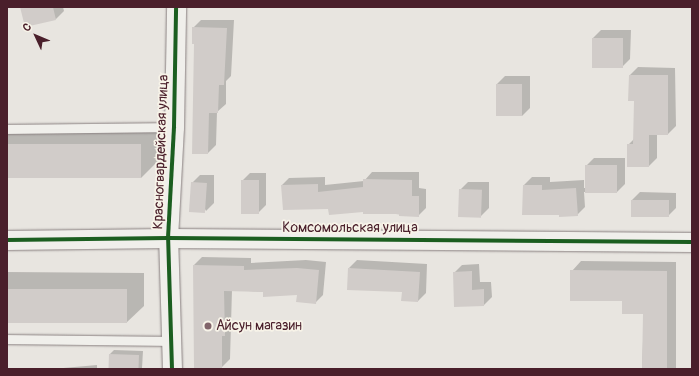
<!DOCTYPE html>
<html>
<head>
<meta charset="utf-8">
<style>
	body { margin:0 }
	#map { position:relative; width:699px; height:376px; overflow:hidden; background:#e8e5e0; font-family:Pangolin,sans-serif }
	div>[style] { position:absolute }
	.shadow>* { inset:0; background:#0003 }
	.building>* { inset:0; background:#d1ccc9; transform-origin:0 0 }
	.roads { filter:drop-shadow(0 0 1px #898080) drop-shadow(0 0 1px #898080) }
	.service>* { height:9px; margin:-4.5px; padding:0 4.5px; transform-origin:4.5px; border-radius:4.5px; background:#f0efeb }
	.minor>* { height:19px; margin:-9.5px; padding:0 9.5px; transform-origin:9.5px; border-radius:9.5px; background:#f0efeb }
	.cycleway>* { height:4px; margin:-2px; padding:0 2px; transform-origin:2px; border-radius:2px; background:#1b5e20 }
	.dots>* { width:11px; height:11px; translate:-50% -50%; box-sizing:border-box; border:2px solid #f7f3e8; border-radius:50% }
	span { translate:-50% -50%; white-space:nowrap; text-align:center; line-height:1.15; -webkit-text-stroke:3.5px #f7f3e8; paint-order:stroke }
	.street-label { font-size:14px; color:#4a1f2b }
	.poi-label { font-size:14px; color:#4a1f2b }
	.left { translate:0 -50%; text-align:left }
	.frame { position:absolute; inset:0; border:8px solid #4a1f2b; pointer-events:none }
	.north { position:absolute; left:16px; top:16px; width:40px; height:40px; -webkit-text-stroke:3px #f7f3e8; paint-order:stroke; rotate:314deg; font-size:11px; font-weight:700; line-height:16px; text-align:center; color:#4a1f2b }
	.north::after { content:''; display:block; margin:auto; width:14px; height:18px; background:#4a1f2b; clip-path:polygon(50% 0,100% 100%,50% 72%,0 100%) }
</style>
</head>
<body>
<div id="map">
	<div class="shadow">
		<i style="clip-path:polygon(21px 7px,63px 7px,64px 11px,56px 19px)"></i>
		<i style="clip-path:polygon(201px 20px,234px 20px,231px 76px,226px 81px,226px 104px,217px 112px,216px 145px,208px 153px,193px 28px)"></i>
		<i style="clip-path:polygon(601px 30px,631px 30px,630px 59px,622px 67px,593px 38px)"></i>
		<i style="clip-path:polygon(638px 67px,675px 68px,676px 126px,668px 134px,657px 134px,657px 158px,649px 166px,628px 145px,634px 139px,635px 100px,630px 75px)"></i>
		<i style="clip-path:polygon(505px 76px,530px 76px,530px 108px,522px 116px,497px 84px)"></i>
		<i style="clip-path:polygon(7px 126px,158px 127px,158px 161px,141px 178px,7px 177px)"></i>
		<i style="clip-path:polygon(594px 158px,625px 158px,625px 184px,617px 192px,584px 192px,585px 207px,577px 215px,560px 214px,524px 185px,532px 177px,550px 177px,550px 182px,584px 180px,584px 188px,586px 188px,586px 166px)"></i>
		<i style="clip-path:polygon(372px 172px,419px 172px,419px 188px,426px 189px,426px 208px,418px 216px,329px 208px,282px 185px,289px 178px,325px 177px,325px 185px,364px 181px)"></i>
		<i style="clip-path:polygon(250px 173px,266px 173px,266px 205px,258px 213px,242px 181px)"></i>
		<i style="clip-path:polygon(200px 175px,214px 175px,214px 203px,206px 211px,192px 183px)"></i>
		<i style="clip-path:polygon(468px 182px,489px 182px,489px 208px,481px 216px,460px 190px)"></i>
		<i style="clip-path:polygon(640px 192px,676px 193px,676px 208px,668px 216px,632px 200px)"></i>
		<i style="clip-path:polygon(202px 257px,251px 258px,251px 263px,306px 260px,326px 262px,323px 295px,315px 303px,298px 294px,232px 290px,230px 359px,222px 367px,194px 265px)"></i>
		<i style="clip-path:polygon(357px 260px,427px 264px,426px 293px,418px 301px,402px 300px,403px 291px,349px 268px)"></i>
		<i style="clip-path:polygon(581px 261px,676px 262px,676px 369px,642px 369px,644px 313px,572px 271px)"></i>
		<i style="clip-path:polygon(479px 264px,480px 282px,491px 282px,492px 297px,484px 305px,454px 273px,462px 265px)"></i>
		<i style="clip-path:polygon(7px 272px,144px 273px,144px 306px,126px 323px,7px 322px)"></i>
		<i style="clip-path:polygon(114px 350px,143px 351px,142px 368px,110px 369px,110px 354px)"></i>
		<i style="clip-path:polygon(97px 365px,97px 369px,52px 369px)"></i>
	</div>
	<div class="building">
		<i style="clip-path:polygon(20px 7px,53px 7px,56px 20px,25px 27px)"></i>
		<i style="clip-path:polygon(192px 27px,227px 28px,224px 85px,219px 85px,218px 113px,209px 113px,208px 154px,192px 154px,194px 44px,192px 44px)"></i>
		<i style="left:592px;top:38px;width:31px;height:30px"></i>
		<i style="clip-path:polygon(629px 75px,668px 75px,668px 135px,649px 135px,649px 167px,627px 167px,627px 144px,633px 144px,634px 101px,628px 101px)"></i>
		<i style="left:496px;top:84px;width:26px;height:32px"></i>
		<i style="left:7px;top:144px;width:134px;height:34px"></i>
		<i style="left:585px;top:165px;width:32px;height:28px"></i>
		<i style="clip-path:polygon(363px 179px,412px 180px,412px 196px,419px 196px,419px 217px,399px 216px,399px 214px,363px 214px,363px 212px,329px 215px,328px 209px,283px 210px,281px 185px,318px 184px,318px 192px,363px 187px)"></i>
		<i style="left:241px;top:180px;width:18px;height:34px"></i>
		<i style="left:191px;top:182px;width:16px;height:30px;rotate:4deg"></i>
		<i style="clip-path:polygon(523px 185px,542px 185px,542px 190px,576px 188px,578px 216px,559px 217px,559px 215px,522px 215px)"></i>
		<i style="left:459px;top:189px;width:23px;height:28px;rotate:2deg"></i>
		<i style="left:631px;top:200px;width:38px;height:17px"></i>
		<i style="clip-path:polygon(193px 265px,244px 266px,244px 270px,297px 268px,319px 270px,316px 304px,296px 302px,297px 295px,263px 297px,263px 292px,224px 291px,225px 336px,222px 336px,222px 368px,194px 368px)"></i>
		<i style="clip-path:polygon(348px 268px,420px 272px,418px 302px,401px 301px,402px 292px,347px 290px)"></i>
		<i style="clip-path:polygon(570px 270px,667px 271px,667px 369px,642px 369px,643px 314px,622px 314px,622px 301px,570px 301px)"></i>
		<i style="clip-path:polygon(472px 271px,472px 290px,484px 289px,484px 306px,454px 307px,453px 272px)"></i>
		<i style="left:7px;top:289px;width:120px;height:34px"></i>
		<i style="left:109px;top:354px;width:30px;height:15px;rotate:2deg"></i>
	</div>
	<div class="roads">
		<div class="service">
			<i style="left:7px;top:129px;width:167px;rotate:-0.7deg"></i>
			<i style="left:7px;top:339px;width:164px;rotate:0.7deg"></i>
		</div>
		<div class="minor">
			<i style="left:7px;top:240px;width:161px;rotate:-0.7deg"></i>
			<i style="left:168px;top:238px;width:524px;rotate:0.44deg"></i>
			<i style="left:172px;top:369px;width:131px;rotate:-91.7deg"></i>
			<i style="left:168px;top:238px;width:111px;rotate:-86.9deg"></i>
			<i style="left:174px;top:127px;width:120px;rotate:-89deg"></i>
		</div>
	</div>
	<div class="cycleway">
		<i style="left:7px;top:240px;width:161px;rotate:-0.7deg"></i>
		<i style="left:168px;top:238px;width:524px;rotate:0.44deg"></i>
		<i style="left:172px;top:369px;width:131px;rotate:-91.7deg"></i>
		<i style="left:168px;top:238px;width:111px;rotate:-86.9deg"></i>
		<i style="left:174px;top:127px;width:120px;rotate:-89deg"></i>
	</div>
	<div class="dots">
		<i style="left:208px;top:326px;background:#81646a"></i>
	</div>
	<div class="street-label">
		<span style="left:161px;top:152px;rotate:-88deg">Красногвардейская улица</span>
		<span style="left:350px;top:228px">Комсомольская улица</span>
	</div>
	<div class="poi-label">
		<span class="left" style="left:216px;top:326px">Айсун магазин</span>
	</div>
	<div class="frame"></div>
	<div class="north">С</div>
</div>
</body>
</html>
